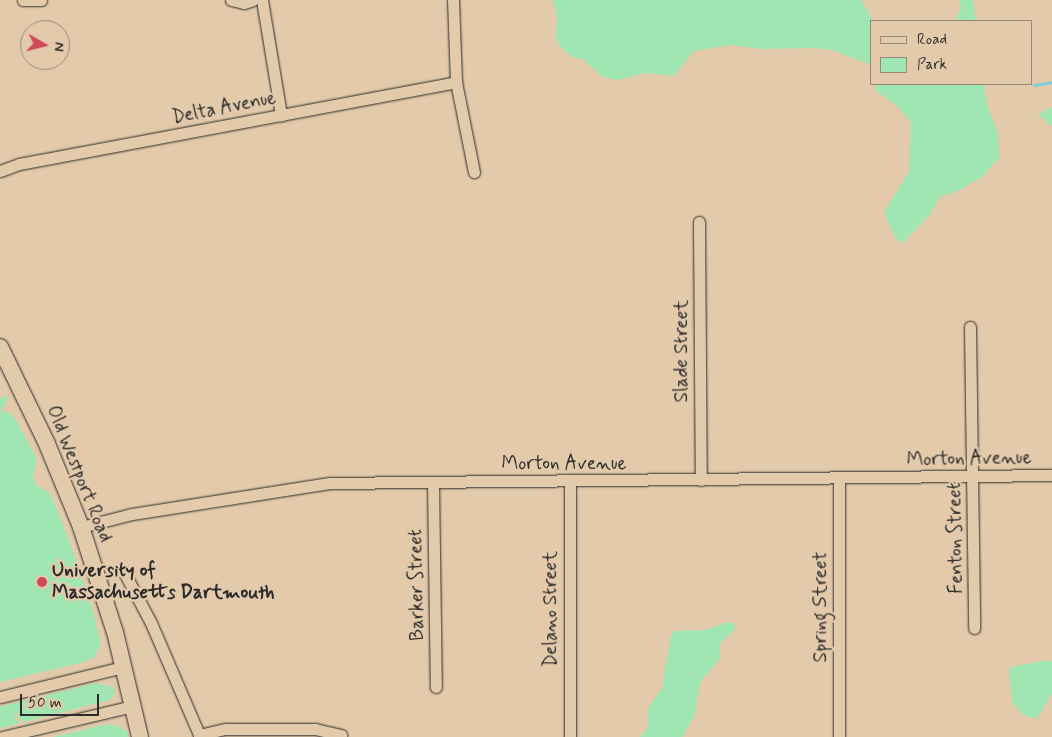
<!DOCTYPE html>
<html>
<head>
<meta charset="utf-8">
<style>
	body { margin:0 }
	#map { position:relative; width:1052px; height:737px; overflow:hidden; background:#e3caab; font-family:Mynerve,sans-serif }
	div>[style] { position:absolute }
	.green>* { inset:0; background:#a0e6b2 }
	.stream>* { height:3px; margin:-1.5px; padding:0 1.5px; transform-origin:1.5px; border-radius:1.5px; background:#7dccda }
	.roads { filter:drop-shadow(0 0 1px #2b2b2b) drop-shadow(0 0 1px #2b2b2b) }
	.minor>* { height:11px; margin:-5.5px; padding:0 5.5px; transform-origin:5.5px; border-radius:5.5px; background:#e3caab }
	.secondary>* { height:16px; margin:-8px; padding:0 8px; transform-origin:8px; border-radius:8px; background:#e3caab }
	.dots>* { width:14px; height:14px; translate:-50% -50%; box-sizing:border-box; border:2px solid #e3caab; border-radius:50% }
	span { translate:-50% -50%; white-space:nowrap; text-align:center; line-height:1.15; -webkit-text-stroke:4.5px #e3caab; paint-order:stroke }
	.street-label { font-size:19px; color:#2b2b2b }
	.poi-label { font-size:19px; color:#2b2b2b; font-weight:700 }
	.left { translate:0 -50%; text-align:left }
	.legend { position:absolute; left:870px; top:20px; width:162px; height:65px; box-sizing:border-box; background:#e3caab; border:1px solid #998a78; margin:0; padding:6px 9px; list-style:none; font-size:15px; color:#2b2b2b }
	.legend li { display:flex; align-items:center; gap:10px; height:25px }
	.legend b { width:25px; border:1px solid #998a78 }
	.north { position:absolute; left:20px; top:20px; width:50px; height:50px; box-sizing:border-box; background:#e3caab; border:1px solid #998a78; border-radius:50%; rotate:98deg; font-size:14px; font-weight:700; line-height:20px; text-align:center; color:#2b2b2b }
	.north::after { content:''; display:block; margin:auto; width:18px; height:22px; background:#d1495b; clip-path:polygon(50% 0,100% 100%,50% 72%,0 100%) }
	.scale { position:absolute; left:20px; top:694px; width:79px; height:22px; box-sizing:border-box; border:2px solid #2b2b2b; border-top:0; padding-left:6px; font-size:15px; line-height:18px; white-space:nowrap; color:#2b2b2b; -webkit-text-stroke:4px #e3caab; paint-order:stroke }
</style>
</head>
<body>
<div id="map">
	<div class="green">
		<i style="clip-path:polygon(553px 0,861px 0,873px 21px,871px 65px,832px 50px,814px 48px,760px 49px,730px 45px,694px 51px,674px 76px,644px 73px,618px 80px,603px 77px,583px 59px,572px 57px,560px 46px,555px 36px,557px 18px)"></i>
		<i style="clip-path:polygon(960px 0,973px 0,976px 21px,955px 21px,961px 8px)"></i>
		<i style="clip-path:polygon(876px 84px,984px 84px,987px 104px,998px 134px,999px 158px,982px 177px,960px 190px,940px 197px,928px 217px,902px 243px,895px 238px,884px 212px,909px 172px,911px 121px,896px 105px,876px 91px)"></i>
		<i style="clip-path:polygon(1052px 107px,1052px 127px,1038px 114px)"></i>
		<i style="clip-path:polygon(9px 395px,1px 413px,8px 411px,16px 420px,37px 459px,33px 475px,36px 485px,49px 492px,60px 516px,91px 603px,101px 645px,94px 658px,80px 663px,0 682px,0 398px)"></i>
		<i style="clip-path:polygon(728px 622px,734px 623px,735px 629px,720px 644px,720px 659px,701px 681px,694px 717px,682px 737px,640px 737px,648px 727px,648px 708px,662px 688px,671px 635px,675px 631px,705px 630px)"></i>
		<i style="clip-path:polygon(1043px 661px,1052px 661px,1052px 693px,1037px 719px,1023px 715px,1012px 702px,1009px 671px,1011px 667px)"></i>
		<i style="clip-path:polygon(96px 683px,114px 687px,115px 693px,110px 700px,24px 722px,17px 717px,32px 699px)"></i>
		<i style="clip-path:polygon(29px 699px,14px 718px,21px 723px,0 728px,0 707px)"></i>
		<i style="clip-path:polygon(107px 724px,118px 726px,127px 731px,128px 737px,53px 737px)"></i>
	</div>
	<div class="stream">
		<i style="left:1034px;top:85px;width:18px;rotate:-9deg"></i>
	</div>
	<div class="roads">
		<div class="minor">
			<i style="left:23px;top:0;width:18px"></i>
			<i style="left:231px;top:0;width:13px;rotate:13deg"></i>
			<i style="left:244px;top:3px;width:9px;rotate:-18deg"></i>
			<i style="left:262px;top:0;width:117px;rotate:80.6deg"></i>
			<i style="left:453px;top:0;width:82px;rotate:87.9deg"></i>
			<i style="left:456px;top:82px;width:92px;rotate:78.7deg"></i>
			<i style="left:0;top:171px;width:20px;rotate:-20deg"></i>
			<i style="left:19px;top:164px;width:445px;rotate:-10.6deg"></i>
			<i style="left:699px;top:222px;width:258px;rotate:89.6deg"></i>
			<i style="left:970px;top:327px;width:301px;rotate:89.2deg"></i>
			<i style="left:839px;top:478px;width:259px;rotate:90deg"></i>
			<i style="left:433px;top:482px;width:205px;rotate:89.2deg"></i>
			<i style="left:570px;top:482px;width:255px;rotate:90deg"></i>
			<i style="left:81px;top:527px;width:53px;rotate:-14.3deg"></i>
			<i style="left:132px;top:514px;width:200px;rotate:-8.9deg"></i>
			<i style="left:330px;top:483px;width:722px;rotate:-0.63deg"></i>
			<i style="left:125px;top:574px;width:55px;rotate:62deg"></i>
			<i style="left:151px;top:623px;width:124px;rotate:66.7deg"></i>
			<i style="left:0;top:697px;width:127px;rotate:-13.7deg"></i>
			<i style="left:199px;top:735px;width:27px;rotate:-13deg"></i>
			<i style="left:225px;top:729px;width:90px"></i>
			<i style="left:315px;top:729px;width:27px;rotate:13deg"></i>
			<i style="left:2px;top:737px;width:135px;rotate:-13.3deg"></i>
		</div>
		<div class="secondary">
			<i style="left:0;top:347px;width:108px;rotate:64.1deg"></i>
			<i style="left:47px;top:444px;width:90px;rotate:67.7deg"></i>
			<i style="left:81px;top:527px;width:110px;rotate:72.1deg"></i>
			<i style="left:115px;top:632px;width:108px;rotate:76.6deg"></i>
		</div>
	</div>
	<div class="dots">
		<i style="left:42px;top:582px;background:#d1495b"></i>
	</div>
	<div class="street-label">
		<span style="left:224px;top:108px;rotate:-11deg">Delta Avenue</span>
		<span style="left:682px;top:351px;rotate:-90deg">Slade Street</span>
		<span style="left:969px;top:459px;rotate:-1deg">Morton Avenue</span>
		<span style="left:564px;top:464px">Morton Avenue</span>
		<span style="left:79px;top:474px;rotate:68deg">Old Westport Road</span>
		<span style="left:956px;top:538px;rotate:-91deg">Fenton Street</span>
		<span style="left:417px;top:585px;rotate:-91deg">Barker Street</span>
		<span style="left:821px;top:607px;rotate:-90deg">Spring Street</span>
		<span style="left:551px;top:609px;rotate:-90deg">Delano Street</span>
	</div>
	<div class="poi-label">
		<span class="left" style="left:52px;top:582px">University of<br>Massachusetts Dartmouth</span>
	</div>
	<ul class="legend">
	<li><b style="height:6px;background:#e3caab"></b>Road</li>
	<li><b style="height:14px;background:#a0e6b2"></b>Park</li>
	</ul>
	<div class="north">N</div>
	<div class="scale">50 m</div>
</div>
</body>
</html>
